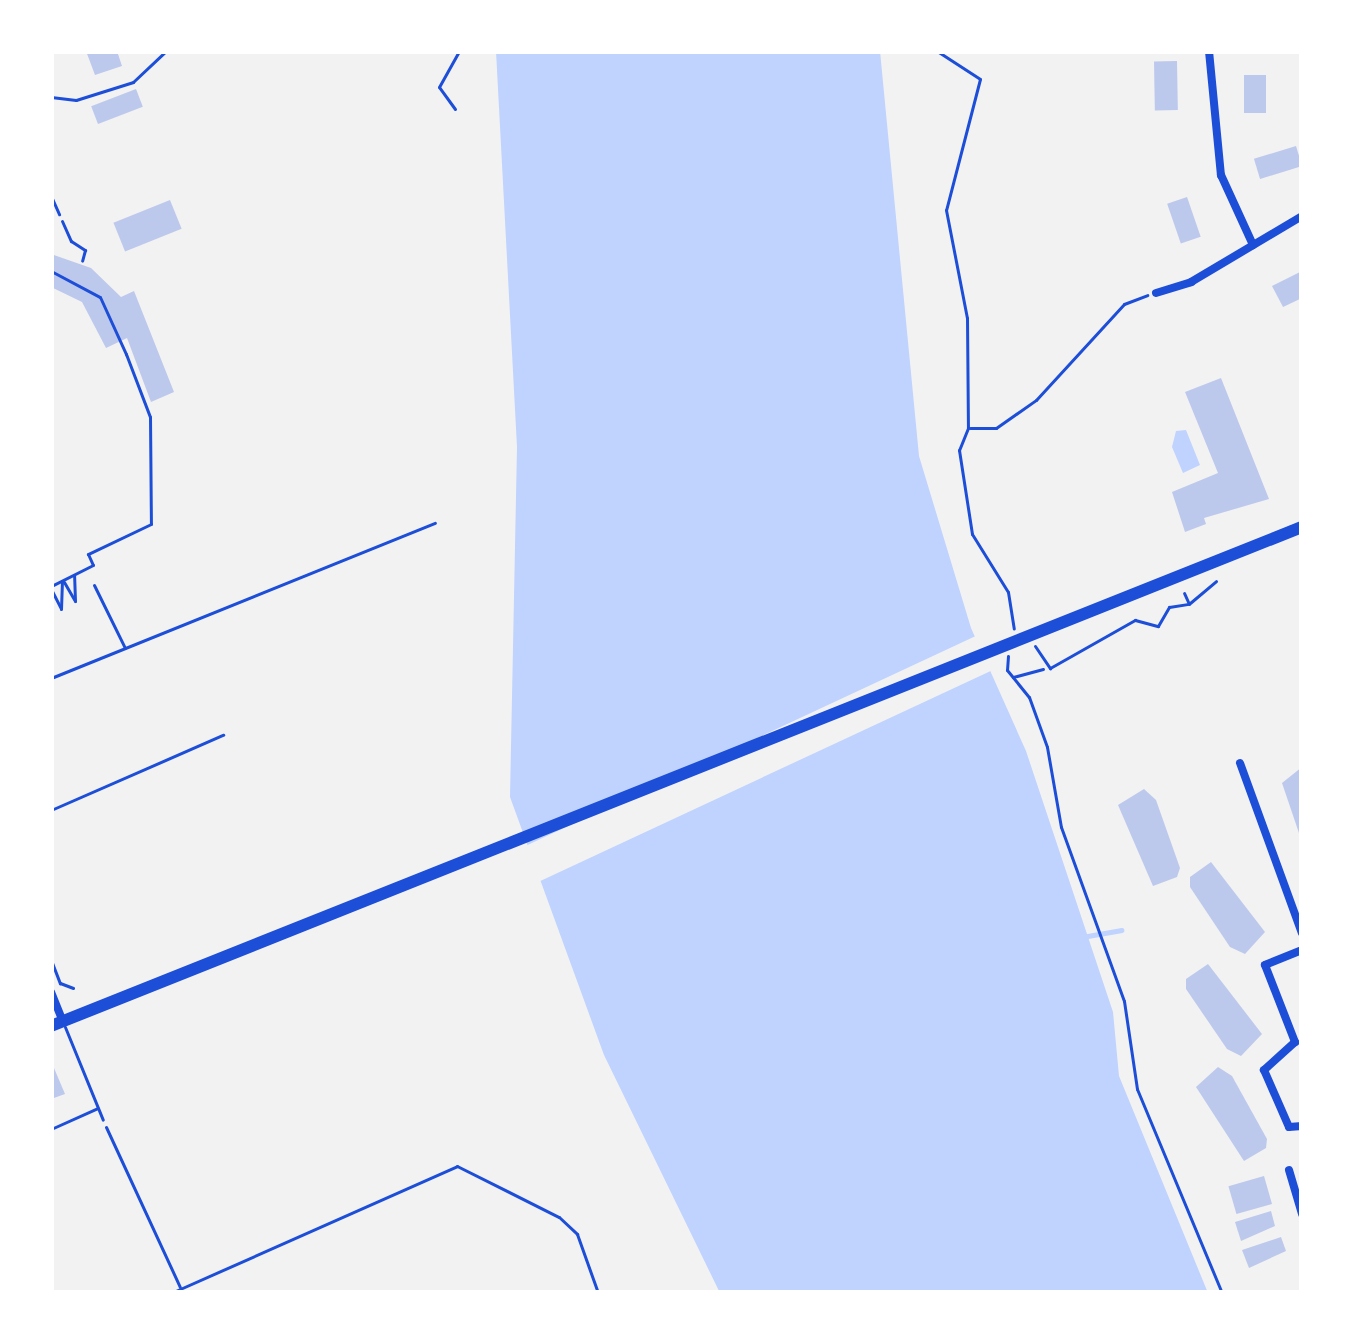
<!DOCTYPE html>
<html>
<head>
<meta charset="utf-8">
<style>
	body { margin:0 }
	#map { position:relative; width:1353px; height:1344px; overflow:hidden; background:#f2f2f2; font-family:Inter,sans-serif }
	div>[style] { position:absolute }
	.water>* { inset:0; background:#bfd3fe }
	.pier>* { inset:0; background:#f2f2f2; transform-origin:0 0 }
	.stream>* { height:4.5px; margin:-2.25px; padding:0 2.25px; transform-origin:2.25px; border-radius:2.25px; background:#bfd3fe }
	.building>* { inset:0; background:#bdc9ec; transform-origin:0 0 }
	.path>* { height:3px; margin:-1.5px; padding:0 1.5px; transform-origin:1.5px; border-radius:1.5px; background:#1d4ed8 }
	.service>* { height:3px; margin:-1.5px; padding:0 1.5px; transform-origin:1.5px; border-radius:1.5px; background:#1d4ed8 }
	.minor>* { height:8px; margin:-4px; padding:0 4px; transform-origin:4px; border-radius:4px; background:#1d4ed8 }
	.primary>* { height:12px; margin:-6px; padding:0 6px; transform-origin:6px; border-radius:6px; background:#1d4ed8 }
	span { translate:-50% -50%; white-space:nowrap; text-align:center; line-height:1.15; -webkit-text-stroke:9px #fff; paint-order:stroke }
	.frame { position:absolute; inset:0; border:54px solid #fff; pointer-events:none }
</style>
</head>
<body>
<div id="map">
	<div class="water">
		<i style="clip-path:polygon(496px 51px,880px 51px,919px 456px,971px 628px,1026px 751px,1113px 1012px,1119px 1076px,1208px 1293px,720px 1293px,604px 1055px,510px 797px,517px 447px)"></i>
		<i style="clip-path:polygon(1186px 430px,1200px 465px,1183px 473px,1172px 447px,1176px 431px)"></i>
	</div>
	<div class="pier">
		<i style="left:980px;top:634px;width:38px;height:504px;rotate:65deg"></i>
	</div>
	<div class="stream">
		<i style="left:1082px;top:937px;width:40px;rotate:-10deg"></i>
	</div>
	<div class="building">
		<i style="clip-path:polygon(86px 51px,117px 51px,122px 66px,95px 75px)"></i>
		<i style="left:1177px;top:61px;width:49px;height:23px;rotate:89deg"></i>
		<i style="left:1244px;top:75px;width:22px;height:38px"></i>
		<i style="left:136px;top:89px;width:19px;height:48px;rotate:69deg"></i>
		<i style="left:1296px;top:146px;width:21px;height:44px;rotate:73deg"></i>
		<i style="left:1187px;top:197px;width:42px;height:21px;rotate:71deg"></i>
		<i style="left:170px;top:200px;width:31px;height:61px;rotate:68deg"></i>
		<i style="clip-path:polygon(51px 254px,91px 268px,121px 297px,134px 291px,174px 392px,151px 402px,127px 338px,106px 348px,82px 302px,51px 287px)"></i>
		<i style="clip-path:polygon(1302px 271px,1302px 298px,1283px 307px,1272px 286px)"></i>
		<i style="clip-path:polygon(1221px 378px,1269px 499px,1204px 518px,1206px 524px,1185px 532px,1172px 492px,1218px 473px,1185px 392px)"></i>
		<i style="clip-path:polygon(1302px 767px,1302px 839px,1301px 839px,1282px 783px)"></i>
		<i style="clip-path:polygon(1144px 789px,1156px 800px,1180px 868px,1177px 877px,1153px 886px,1118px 805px)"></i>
		<i style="clip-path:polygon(1211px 862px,1265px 932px,1245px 954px,1230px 947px,1190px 887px,1190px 877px)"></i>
		<i style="clip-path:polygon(1208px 964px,1262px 1034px,1241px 1056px,1227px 1049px,1186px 989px,1186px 979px)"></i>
		<i style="clip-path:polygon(51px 1061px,65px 1094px,51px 1099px)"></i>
		<i style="clip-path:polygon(1218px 1067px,1232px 1076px,1267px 1139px,1266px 1148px,1244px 1161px,1196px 1087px)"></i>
		<i style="left:1264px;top:1176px;width:29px;height:37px;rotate:74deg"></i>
		<i style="clip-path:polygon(1271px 1211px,1275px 1226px,1241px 1241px,1235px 1222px)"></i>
		<i style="clip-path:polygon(1281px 1237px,1286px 1251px,1249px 1268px,1242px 1250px)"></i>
	</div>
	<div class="path">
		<i style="left:937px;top:51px;width:51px;rotate:33.1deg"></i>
		<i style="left:980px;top:79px;width:135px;rotate:104.5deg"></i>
		<i style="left:946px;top:210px;width:110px;rotate:79deg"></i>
		<i style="left:967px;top:318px;width:110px;rotate:89.5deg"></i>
		<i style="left:968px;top:428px;width:24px;rotate:112deg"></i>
		<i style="left:959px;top:450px;width:85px;rotate:81.2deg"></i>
		<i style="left:972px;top:534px;width:68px;rotate:58.2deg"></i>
		<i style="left:1008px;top:592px;width:37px;rotate:81deg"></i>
		<i style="left:455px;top:109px;width:27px;rotate:-126deg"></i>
		<i style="left:439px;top:87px;width:41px;rotate:-60.9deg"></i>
		<i style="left:62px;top:221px;width:22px;rotate:66deg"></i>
		<i style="left:71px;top:241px;width:17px;rotate:33deg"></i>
		<i style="left:85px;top:250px;width:11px;rotate:105deg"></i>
		<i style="left:51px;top:271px;width:55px;rotate:28deg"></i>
		<i style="left:100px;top:297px;width:63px;rotate:65.5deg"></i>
		<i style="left:126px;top:354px;width:67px;rotate:69.1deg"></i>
		<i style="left:150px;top:417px;width:107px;rotate:89.5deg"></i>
		<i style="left:151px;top:524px;width:70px;rotate:154.5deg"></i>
		<i style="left:88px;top:554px;width:12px;rotate:66deg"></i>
		<i style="left:93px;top:565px;width:47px;rotate:153.4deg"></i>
		<i style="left:970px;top:428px;width:26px"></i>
		<i style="left:996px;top:428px;width:49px;rotate:-35deg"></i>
		<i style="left:1036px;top:400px;width:130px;rotate:-47.5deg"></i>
		<i style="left:1124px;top:304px;width:25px;rotate:-21deg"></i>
		<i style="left:64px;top:582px;width:22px;rotate:60deg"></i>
		<i style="left:75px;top:601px;width:26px;rotate:-92deg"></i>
		<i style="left:51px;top:589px;width:22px;rotate:63deg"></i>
		<i style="left:61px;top:609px;width:28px;rotate:-88deg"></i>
		<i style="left:1190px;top:603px;width:34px;rotate:-40deg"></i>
		<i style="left:1035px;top:646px;width:27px;rotate:56deg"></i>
		<i style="left:1050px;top:668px;width:98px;rotate:-29.5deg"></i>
		<i style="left:1135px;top:620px;width:24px;rotate:15deg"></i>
		<i style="left:1158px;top:626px;width:22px;rotate:-60deg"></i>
		<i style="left:1169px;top:607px;width:20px;rotate:-9deg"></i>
		<i style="left:1189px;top:604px;width:12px;rotate:-114deg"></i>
		<i style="left:1008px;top:656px;width:14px;rotate:94deg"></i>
		<i style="left:1007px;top:670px;width:35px;rotate:51deg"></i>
		<i style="left:1029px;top:697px;width:53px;rotate:70.2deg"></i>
		<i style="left:1047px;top:747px;width:81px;rotate:80.1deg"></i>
		<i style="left:1061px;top:827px;width:185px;rotate:70.1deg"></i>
		<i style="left:1124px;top:1001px;width:89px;rotate:81.6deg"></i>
		<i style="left:1137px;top:1089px;width:221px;rotate:67.4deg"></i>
		<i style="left:1013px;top:677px;width:31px;rotate:-15deg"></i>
		<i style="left:51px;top:960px;width:25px;rotate:69deg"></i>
		<i style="left:60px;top:983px;width:14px;rotate:21deg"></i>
		<i style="left:106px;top:1127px;width:176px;rotate:65.2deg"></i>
		<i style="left:171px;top:1293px;width:313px;rotate:-23.9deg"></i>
		<i style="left:457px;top:1166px;width:114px;rotate:26.6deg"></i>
		<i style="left:559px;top:1217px;width:25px;rotate:43deg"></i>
		<i style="left:577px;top:1234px;width:63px;rotate:70.4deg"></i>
	</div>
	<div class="service">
		<i style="left:51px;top:97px;width:25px;rotate:7deg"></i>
		<i style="left:76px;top:100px;width:60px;rotate:-17.5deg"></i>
		<i style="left:133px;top:82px;width:45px;rotate:-43.2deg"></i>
		<i style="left:51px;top:196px;width:20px;rotate:66deg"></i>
		<i style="left:94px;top:585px;width:70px;rotate:63.8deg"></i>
		<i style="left:51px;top:678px;width:414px;rotate:-22deg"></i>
		<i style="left:51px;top:810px;width:188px;rotate:-23.6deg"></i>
		<i style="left:65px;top:1027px;width:100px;rotate:67.8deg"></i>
		<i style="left:51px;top:1129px;width:51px;rotate:-24.1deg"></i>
	</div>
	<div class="minor">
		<i style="left:1209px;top:51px;width:125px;rotate:84.5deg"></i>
		<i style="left:1221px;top:175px;width:77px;rotate:65.4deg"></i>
		<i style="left:1156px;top:293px;width:37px;rotate:-17deg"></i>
		<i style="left:1191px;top:282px;width:129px;rotate:-30.7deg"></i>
		<i style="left:1240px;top:763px;width:181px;rotate:70deg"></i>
		<i style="left:1302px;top:950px;width:40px;rotate:158deg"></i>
		<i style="left:1265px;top:965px;width:83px;rotate:68.7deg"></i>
		<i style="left:1295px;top:1042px;width:42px;rotate:137.9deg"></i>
		<i style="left:1264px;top:1070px;width:62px;rotate:66.3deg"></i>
		<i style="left:1289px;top:1127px;width:13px;rotate:-4deg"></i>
		<i style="left:51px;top:992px;width:31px;rotate:68deg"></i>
		<i style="left:1289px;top:1170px;width:46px;rotate:73.5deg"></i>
	</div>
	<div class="primary">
		<i style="left:51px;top:1026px;width:1347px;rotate:-21.75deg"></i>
	</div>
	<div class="frame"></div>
</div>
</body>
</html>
